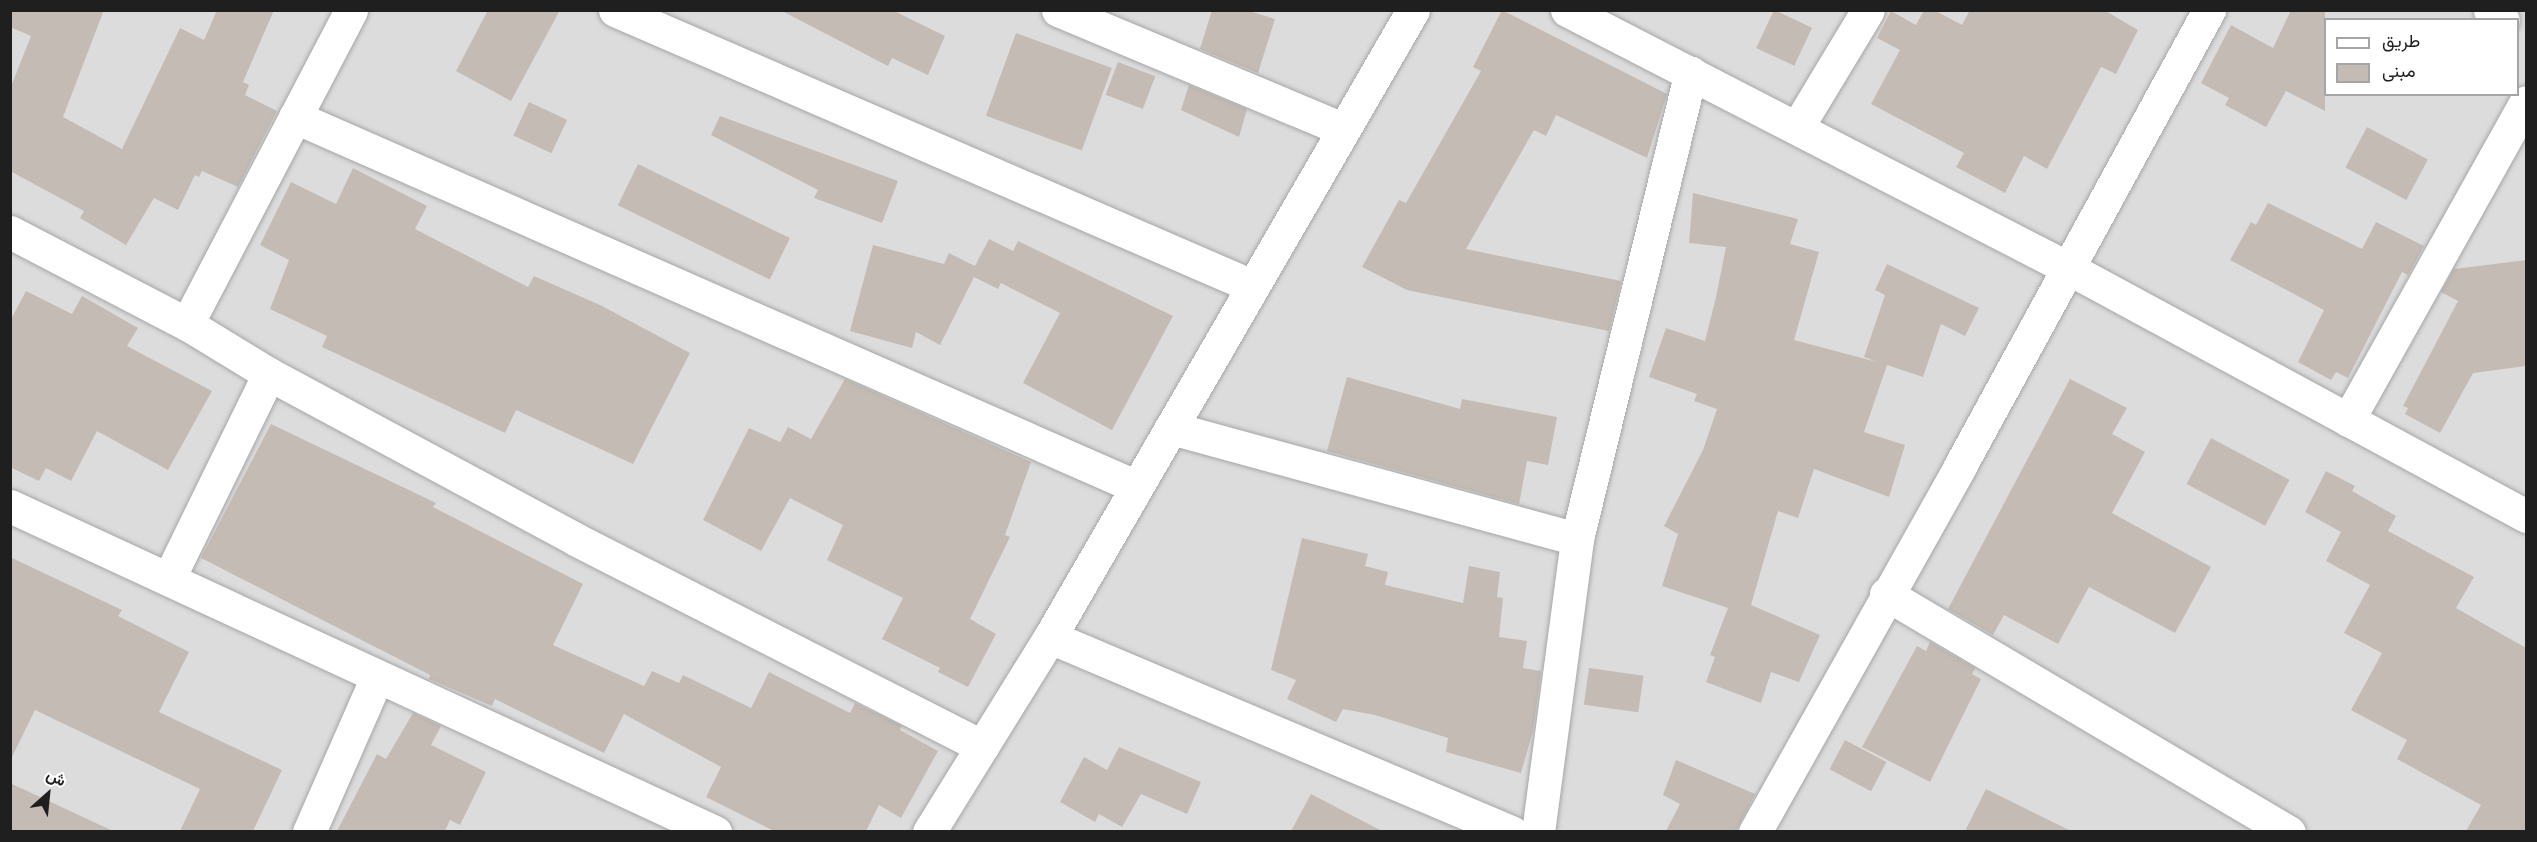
<!DOCTYPE html>
<html>
<head>
<meta charset="utf-8">
<style>
	body { margin:0 }
	#map { position:relative; width:2537px; height:842px; overflow:hidden; background:#efede5; font-family:"Fira Sans",Vazirmatn,sans-serif }
	div>[style] { position:absolute }
	.residential>* { inset:0; background:#dddcdc }
	.building>* { inset:0; background:#c4bcb4; transform-origin:0 0 }
	.roads { filter:drop-shadow(0 0 2px #a6a6a6) drop-shadow(0 0 2px #a6a6a6) }
	.minor>* { height:33px; margin:-16.5px; padding:0 16.5px; transform-origin:16.5px; border-radius:16.5px; background:#fff }
	.tertiary>* { height:33px; margin:-16.5px; padding:0 16.5px; transform-origin:16.5px; border-radius:16.5px; background:#fff }
	span { translate:-50% -50%; white-space:nowrap; text-align:center; line-height:1.15; -webkit-text-stroke:4.5px #fff; paint-order:stroke }
	.frame { position:absolute; inset:0; border:12px solid #1f1f1f; pointer-events:none }
	.legend { position:absolute; left:2324px; top:18px; width:195px; height:78px; box-sizing:border-box; background:#fff; border:2px solid #a5a5a5; margin:0; padding:8px 10px; list-style:none; font-size:18px; color:#1f1f1f }
	.legend li { display:flex; align-items:center; gap:12px; height:30px }
	.legend b { width:30px; border:2px solid #a5a5a5 }
	.north { position:absolute; left:18px; top:764px; width:60px; height:60px; -webkit-text-stroke:4px #fff; paint-order:stroke; rotate:27deg; font-size:16px; font-weight:700; line-height:24px; text-align:center; color:#1f1f1f }
	.north::after { content:''; display:block; margin:auto; width:21px; height:27px; background:#1f1f1f; clip-path:polygon(50% 0,100% 100%,50% 72%,0 100%) }
</style>
</head>
<body>
<div id="map">
	<div class="residential">
		<i style="clip-path:polygon(evenodd,11px 11px,2526px 11px,2526px 831px,11px 831px,11px 11px,2326px 20px,2518px 20px,2518px 94px,2326px 94px,2326px 20px)"></i>
	</div>
	<div class="building">
		<i style="clip-path:polygon(10px 10px,104px 10px,63px 117px,122px 149px,180px 28px,204px 40px,217px 10px,274px 10px,243px 82px,249px 85px,245px 95px,277px 111px,238px 187px,202px 171px,199px 177px,195px 175px,178px 210px,154px 198px,126px 245px,80px 218px,84px 211px,10px 171px,10px 89px,31px 36px,10px 27px)"></i>
		<i style="clip-path:polygon(488px 10px,560px 10px,511px 101px,456px 71px)"></i>
		<i style="clip-path:polygon(780px 10px,892px 10px,945px 36px,928px 75px,892px 58px,888px 66px)"></i>
		<i style="clip-path:polygon(1212px 10px,1246px 10px,1275px 19px,1258px 73px,1200px 49px)"></i>
		<i style="clip-path:polygon(1502px 10px,1667px 94px,1647px 158px,1556px 115px,1546px 136px,1534px 130px,1466px 249px,1621px 281px,1609px 331px,1407px 290px,1362px 267px,1399px 200px,1406px 203px,1481px 71px,1473px 67px)"></i>
		<i style="left:1774px;top:10px;width:42px;height:42px;rotate:25deg"></i>
		<i style="clip-path:polygon(1924px 10px,1934px 10px,1962px 25px,1970px 10px,2104px 10px,2138px 30px,2116px 74px,2101px 67px,2047px 169px,2024px 156px,2005px 193px,1956px 167px,1964px 153px,1871px 104px,1900px 50px,1877px 38px,1891px 11px,1916px 25px)"></i>
		<i style="clip-path:polygon(2291px 10px,2325px 10px,2325px 111px,2286px 91px,2266px 127px,2225px 105px,2229px 98px,2201px 83px,2231px 25px,2273px 48px)"></i>
		<i style="left:1016px;top:33px;width:102px;height:88px;rotate:20deg"></i>
		<i style="left:1118px;top:62px;width:40px;height:35px;rotate:21deg"></i>
		<i style="clip-path:polygon(1189px 85px,1247px 109px,1239px 137px,1181px 110px)"></i>
		<i style="left:529px;top:102px;width:42px;height:37px;rotate:25deg"></i>
		<i style="clip-path:polygon(720px 116px,898px 181px,882px 223px,814px 198px,818px 190px,711px 135px)"></i>
		<i style="left:2367px;top:127px;width:69px;height:46px;rotate:28deg"></i>
		<i style="left:638px;top:164px;width:169px;height:46px;rotate:26deg"></i>
		<i style="clip-path:polygon(353px 168px,427px 206px,415px 229px,528px 287px,534px 276px,600px 305px,690px 353px,633px 464px,516px 410px,505px 433px,322px 347px,327px 336px,270px 309px,289px 260px,260px 245px,291px 182px,336px 204px)"></i>
		<i style="clip-path:polygon(1693px 193px,1798px 219px,1790px 244px,1819px 252px,1794px 340px,1877px 362px,1864px 357px,1885px 295px,1875px 290px,1887px 264px,1979px 308px,1965px 336px,1941px 324px,1923px 377px,1887px 365px,1864px 432px,1905px 445px,1889px 497px,1814px 469px,1798px 518px,1778px 511px,1751px 605px,1820px 635px,1799px 682px,1771px 672px,1761px 703px,1706px 682px,1715px 657px,1710px 655px,1728px 608px,1662px 586px,1678px 534px,1664px 526px,1703px 450px,1717px 409px,1694px 401px,1697px 394px,1649px 377px,1666px 328px,1705px 341px,1716px 297px,1726px 247px,1689px 243px)"></i>
		<i style="clip-path:polygon(2268px 203px,2362px 249px,2376px 222px,2424px 246px,2408px 275px,2402px 272px,2348px 378px,2336px 372px,2331px 380px,2298px 362px,2324px 310px,2230px 260px,2251px 222px,2256px 225px)"></i>
		<i style="clip-path:polygon(989px 239px,1013px 251px,1018px 241px,1173px 316px,1112px 430px,1023px 383px,1060px 313px,1001px 283px,998px 289px,974px 277px,940px 345px,916px 332px,912px 348px,850px 331px,873px 245px,944px 264px,949px 253px,975px 266px)"></i>
		<i style="clip-path:polygon(2526px 260px,2526px 366px,2473px 373px,2440px 433px,2405px 414px,2408px 408px,2403px 406px,2458px 301px,2441px 292px,2454px 269px)"></i>
		<i style="clip-path:polygon(26px 291px,72px 314px,82px 296px,138px 328px,127px 346px,212px 391px,168px 470px,97px 431px,71px 481px,46px 468px,39px 481px,10px 467px,10px 321px)"></i>
		<i style="clip-path:polygon(1347px 377px,1460px 409px,1462px 399px,1557px 417px,1548px 465px,1527px 461px,1519px 504px,1327px 451px)"></i>
		<i style="clip-path:polygon(845px 379px,1031px 462px,1005px 535px,1010px 537px,970px 619px,996px 634px,968px 687px,938px 672px,940px 668px,882px 639px,903px 598px,827px 560px,843px 525px,790px 498px,761px 551px,703px 520px,749px 428px,780px 442px,788px 427px,811px 439px)"></i>
		<i style="clip-path:polygon(2070px 379px,2127px 408px,2112px 434px,2145px 452px,2112px 513px,2211px 567px,2175px 633px,2089px 587px,2058px 644px,2004px 615px,1993px 635px,1948px 609px)"></i>
		<i style="clip-path:polygon(271px 424px,436px 503px,433px 507px,583px 584px,553px 645px,644px 686px,652px 671px,679px 683px,683px 675px,751px 708px,769px 672px,850px 713px,855px 703px,902px 726px,900px 730px,938px 751px,901px 818px,879px 805px,866px 831px,774px 831px,706px 797px,721px 767px,624px 714px,604px 753px,495px 699px,492px 706px,429px 679px,430px 675px,201px 558px)"></i>
		<i style="left:2211px;top:438px;width:89px;height:52px;rotate:28deg"></i>
		<i style="clip-path:polygon(2326px 471px,2355px 486px,2352px 491px,2396px 516px,2388px 531px,2474px 577px,2456px 608px,2526px 648px,2526px 831px,2466px 831px,2481px 805px,2397px 759px,2407px 740px,2351px 710px,2382px 653px,2344px 633px,2370px 585px,2326px 561px,2341px 532px,2305px 512px)"></i>
		<i style="clip-path:polygon(1302px 538px,1368px 554px,1365px 566px,1388px 572px,1385px 585px,1463px 603px,1469px 566px,1500px 572px,1497px 597px,1503px 598px,1499px 637px,1527px 641px,1523px 668px,1541px 671px,1533px 731px,1521px 773px,1446px 752px,1448px 738px,1375px 715px,1343px 709px,1336px 722px,1287px 699px,1296px 680px,1271px 670px)"></i>
		<i style="clip-path:polygon(10px 557px,122px 610px,118px 616px,189px 652px,159px 712px,282px 770px,253px 831px,180px 831px,200px 789px,35px 710px,10px 761px)"></i>
		<i style="clip-path:polygon(1930px 642px,1975px 668px,1972px 674px,1981px 679px,1930px 782px,1862px 747px,1917px 646px,1926px 651px)"></i>
		<i style="left:1589px;top:668px;width:55px;height:37px;rotate:8deg"></i>
		<i style="clip-path:polygon(413px 713px,441px 726px,431px 745px,486px 772px,460px 825px,450px 820px,445px 831px,337px 831px,377px 754px,386px 759px)"></i>
		<i style="left:1845px;top:740px;width:47px;height:33px;rotate:28deg"></i>
		<i style="clip-path:polygon(1119px 747px,1201px 782px,1187px 814px,1141px 794px,1122px 827px,1099px 814px,1095px 822px,1060px 802px,1084px 757px,1107px 770px)"></i>
		<i style="clip-path:polygon(1676px 760px,1755px 794px,1736px 831px,1666px 831px,1680px 804px,1663px 795px)"></i>
		<i style="clip-path:polygon(10px 783px,113px 831px,10px 831px)"></i>
		<i style="clip-path:polygon(1986px 789px,2071px 831px,1965px 831px)"></i>
		<i style="clip-path:polygon(1311px 794px,1382px 831px,1291px 831px)"></i>
	</div>
	<div class="roads">
		<div class="minor">
			<i style="left:615px;top:10px;width:694px;rotate:23.43deg"></i>
			<i style="left:1058px;top:10px;width:309px;rotate:22.7deg"></i>
			<i style="left:1567px;top:10px;width:564px;rotate:27.25deg"></i>
			<i style="left:2068px;top:268px;width:521px;rotate:28.43deg"></i>
			<i style="left:2490px;top:10px;width:16px;rotate:38deg"></i>
			<i style="left:295px;top:117px;width:917px;rotate:23.72deg"></i>
			<i style="left:1798px;top:126px;width:135px;rotate:-58.9deg"></i>
			<i style="left:10px;top:232px;width:199px;rotate:27.5deg"></i>
			<i style="left:187px;top:324px;width:96px;rotate:31.4deg"></i>
			<i style="left:269px;top:374px;width:348px;rotate:28.3deg"></i>
			<i style="left:575px;top:539px;width:457px;rotate:27deg"></i>
			<i style="left:187px;top:324px;width:354px;rotate:-62.4deg"></i>
			<i style="left:2348px;top:420px;width:364px;rotate:-60.8deg"></i>
			<i style="left:1171px;top:428px;width:421px;rotate:15.3deg"></i>
			<i style="left:10px;top:506px;width:777px;rotate:24.82deg"></i>
			<i style="left:169px;top:578px;width:227px;rotate:-63.9deg"></i>
			<i style="left:1886px;top:594px;width:468px;rotate:30.6deg"></i>
			<i style="left:1050px;top:637px;width:501px;rotate:22.93deg"></i>
			<i style="left:309px;top:832px;width:169px;rotate:-66.3deg"></i>
			<i style="left:1538px;top:832px;width:296px;rotate:-82.4deg"></i>
			<i style="left:1577px;top:539px;width:480px;rotate:-76.3deg"></i>
			<i style="left:1755px;top:832px;width:420px;rotate:-60.7deg"></i>
			<i style="left:1960px;top:466px;width:520px;rotate:-61.36deg"></i>
		</div>
		<div class="tertiary">
			<i style="left:929px;top:832px;width:229px;rotate:-58.2deg"></i>
			<i style="left:1050px;top:637px;width:724px;rotate:-59.93deg"></i>
		</div>
	</div>
	<div class="frame"></div>
	<ul class="legend">
	<li><b style="height:8px;background:#fff"></b>طريق</li>
	<li><b style="height:16px;background:#c4bcb4"></b>مبنى</li>
	</ul>
	<div class="north">ش</div>
</div>
</body>
</html>
